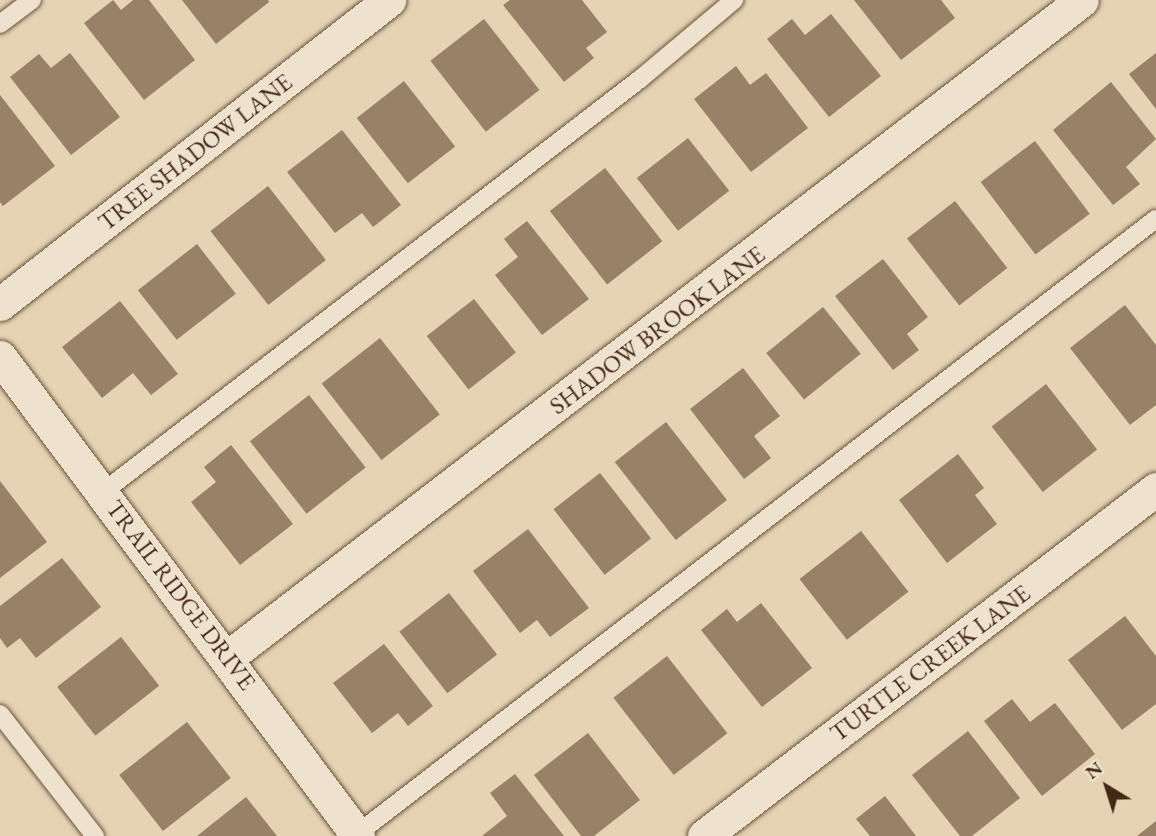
<!DOCTYPE html>
<html>
<head>
<meta charset="utf-8">
<style>
	body { margin:0 }
	#map { position:relative; width:1156px; height:836px; overflow:hidden; background:#e5d3b4; font-family:"EB Garamond",serif }
	div>[style] { position:absolute }
	.building>* { inset:0; background:#988167; transform-origin:0 0 }
	.roads { filter:drop-shadow(0 0 2px #6c533c) drop-shadow(0 0 2px #6c533c) }
	.lane>* { height:18px; margin:-9px; padding:0 9px; transform-origin:9px; border-radius:9px; background:#eee2ce }
	.street>* { height:33px; margin:-16.5px; padding:0 16.5px; transform-origin:16.5px; border-radius:16.5px; background:#eee2ce }
	span { translate:-50% -50%; white-space:nowrap; text-align:center; line-height:1.15; -webkit-text-stroke:5px #eee2ce; paint-order:stroke }
	.street-label { font-size:24px; color:#442814 }
	.north { position:absolute; left:1072px; top:752px; width:70px; height:70px; -webkit-text-stroke:5px #eee2ce; paint-order:stroke; rotate:322deg; font-size:19px; font-weight:700; line-height:28px; text-align:center; color:#442814 }
	.north::after { content:''; display:block; margin:auto; width:24px; height:32px; background:#442814; clip-path:polygon(50% 0,100% 100%,50% 72%,0 100%) }
</style>
</head>
<body>
<div id="map">
	<div class="building">
		<i style="clip-path:polygon(113px 0,121px 10px,133px 0,149px 0,195px 60px,144px 100px,84px 23px)"></i>
		<i style="clip-path:polygon(182px 0,268px 0,269px 2px,216px 44px)"></i>
		<i style="clip-path:polygon(510px 0,582px 0,607px 32px,586px 48px,594px 58px,564px 82px,503px 5px)"></i>
		<i style="clip-path:polygon(854px 0,941px 0,955px 18px,901px 60px)"></i>
		<i style="clip-path:polygon(831px 14px,881px 76px,829px 117px,767px 39px,792px 19px,805px 35px)"></i>
		<i style="left:484px;top:19px;width:90px;height:68px;rotate:52deg"></i>
		<i style="clip-path:polygon(70px 53px,120px 117px,71px 155px,10px 77px,39px 54px,51px 68px)"></i>
		<i style="clip-path:polygon(1156px 53px,1156px 109px,1129px 74px)"></i>
		<i style="clip-path:polygon(736px 66px,750px 85px,766px 73px,808px 128px,751px 172px,694px 99px)"></i>
		<i style="left:404px;top:81px;width:83px;height:60px;rotate:52deg"></i>
		<i style="clip-path:polygon(1111px 82px,1156px 139px,1126px 167px,1140px 184px,1113px 205px,1053px 130px)"></i>
		<i style="clip-path:polygon(0 95px,55px 166px,3px 206px,0 202px)"></i>
		<i style="clip-path:polygon(342px 130px,401px 205px,373px 227px,362px 213px,335px 233px,287px 172px)"></i>
		<i style="left:688px;top:138px;width:67px;height:65px;rotate:52deg"></i>
		<i style="left:1035px;top:141px;width:91px;height:68px;rotate:53deg"></i>
		<i style="left:605px;top:168px;width:93px;height:70px;rotate:52deg"></i>
		<i style="left:268px;top:186px;width:94px;height:73px;rotate:52deg"></i>
		<i style="left:955px;top:201px;width:85px;height:61px;rotate:52deg"></i>
		<i style="clip-path:polygon(527px 221px,589px 299px,542px 335px,495px 275px,518px 257px,504px 239px)"></i>
		<i style="left:197px;top:244px;width:63px;height:75px;rotate:52deg"></i>
		<i style="clip-path:polygon(883px 259px,928px 317px,907px 334px,919px 350px,893px 370px,835px 296px)"></i>
		<i style="left:474px;top:299px;width:68px;height:60px;rotate:52deg"></i>
		<i style="clip-path:polygon(120px 301px,178px 374px,151px 395px,133px 373px,102px 398px,62px 347px)"></i>
		<i style="clip-path:polygon(1125px 305px,1156px 345px,1156px 405px,1130px 425px,1070px 348px)"></i>
		<i style="left:823px;top:307px;width:60px;height:73px;rotate:51deg"></i>
		<i style="left:380px;top:338px;width:97px;height:74px;rotate:52deg"></i>
		<i style="clip-path:polygon(743px 368px,780px 416px,754px 436px,771px 458px,744px 479px,690px 409px)"></i>
		<i style="left:1046px;top:384px;width:83px;height:69px;rotate:52deg"></i>
		<i style="left:309px;top:395px;width:92px;height:75px;rotate:52deg"></i>
		<i style="left:666px;top:422px;width:99px;height:65px;rotate:52deg"></i>
		<i style="clip-path:polygon(231px 445px,293px 524px,240px 565px,191px 502px,216px 482px,204px 467px)"></i>
		<i style="clip-path:polygon(958px 454px,984px 488px,975px 495px,997px 524px,947px 563px,899px 500px)"></i>
		<i style="left:600px;top:473px;width:83px;height:59px;rotate:52deg"></i>
		<i style="clip-path:polygon(0 481px,47px 542px,0 578px)"></i>
		<i style="clip-path:polygon(528px 529px,589px 608px,550px 637px,537px 620px,520px 633px,473px 571px)"></i>
		<i style="left:861px;top:531px;width:77px;height:78px;rotate:52deg"></i>
		<i style="clip-path:polygon(62px 558px,101px 607px,36px 658px,20px 638px,7px 648px,0 638px,0 606px)"></i>
		<i style="left:449px;top:593px;width:78px;height:63px;rotate:52deg"></i>
		<i style="clip-path:polygon(761px 603px,812px 668px,762px 707px,701px 630px,727px 609px,737px 622px)"></i>
		<i style="clip-path:polygon(1125px 616px,1156px 656px,1156px 704px,1122px 730px,1068px 660px)"></i>
		<i style="left:121px;top:637px;width:62px;height:81px;rotate:52deg"></i>
		<i style="clip-path:polygon(384px 644px,433px 706px,408px 726px,398px 713px,372px 733px,333px 683px)"></i>
		<i style="left:667px;top:656px;width:98px;height:68px;rotate:52deg"></i>
		<i style="clip-path:polygon(1012px 699px,1030px 722px,1055px 703px,1095px 754px,1042px 796px,984px 721px)"></i>
		<i style="left:187px;top:722px;width:71px;height:86px;rotate:52deg"></i>
		<i style="clip-path:polygon(968px 731px,1020px 798px,972px 836px,960px 836px,912px 775px)"></i>
		<i style="clip-path:polygon(588px 733px,640px 800px,594px 836px,581px 836px,534px 775px)"></i>
		<i style="clip-path:polygon(515px 774px,564px 836px,482px 836px,507px 816px,490px 793px)"></i>
		<i style="clip-path:polygon(885px 796px,916px 836px,870px 836px,856px 819px)"></i>
		<i style="clip-path:polygon(246px 797px,277px 836px,197px 836px)"></i>
		<i style="clip-path:polygon(1156px 821px,1156px 836px,1137px 836px)"></i>
	</div>
	<div class="roads">
		<div class="lane">
			<i style="left:0;top:24px;width:40px;rotate:-37deg"></i>
			<i style="left:103px;top:492px;width:677px;rotate:-37.56deg"></i>
			<i style="left:640px;top:79px;width:123px;rotate:-40deg"></i>
			<i style="left:0;top:714px;width:155px;rotate:52.1deg"></i>
			<i style="left:357px;top:834px;width:1008px;rotate:-37.59deg"></i>
		</div>
		<div class="street">
			<i style="left:0;top:304px;width:494px;rotate:-38deg"></i>
			<i style="left:0;top:357px;width:598px;rotate:53.23deg"></i>
			<i style="left:228px;top:657px;width:1077px;rotate:-37.57deg"></i>
			<i style="left:704px;top:836px;width:570px;rotate:-37.51deg"></i>
		</div>
	</div>
	<div class="street-label">
		<span style="left:195px;top:152px;rotate:-38deg">TREE SHADOW LANE</span>
		<span style="left:657px;top:330px;rotate:-37deg">SHADOW BROOK LANE</span>
		<span style="left:181px;top:595px;rotate:53deg">TRAIL RIDGE DRIVE</span>
		<span style="left:930px;top:663px;rotate:-37deg">TURTLE CREEK LANE</span>
	</div>
	<div class="north">N</div>
</div>
</body>
</html>
